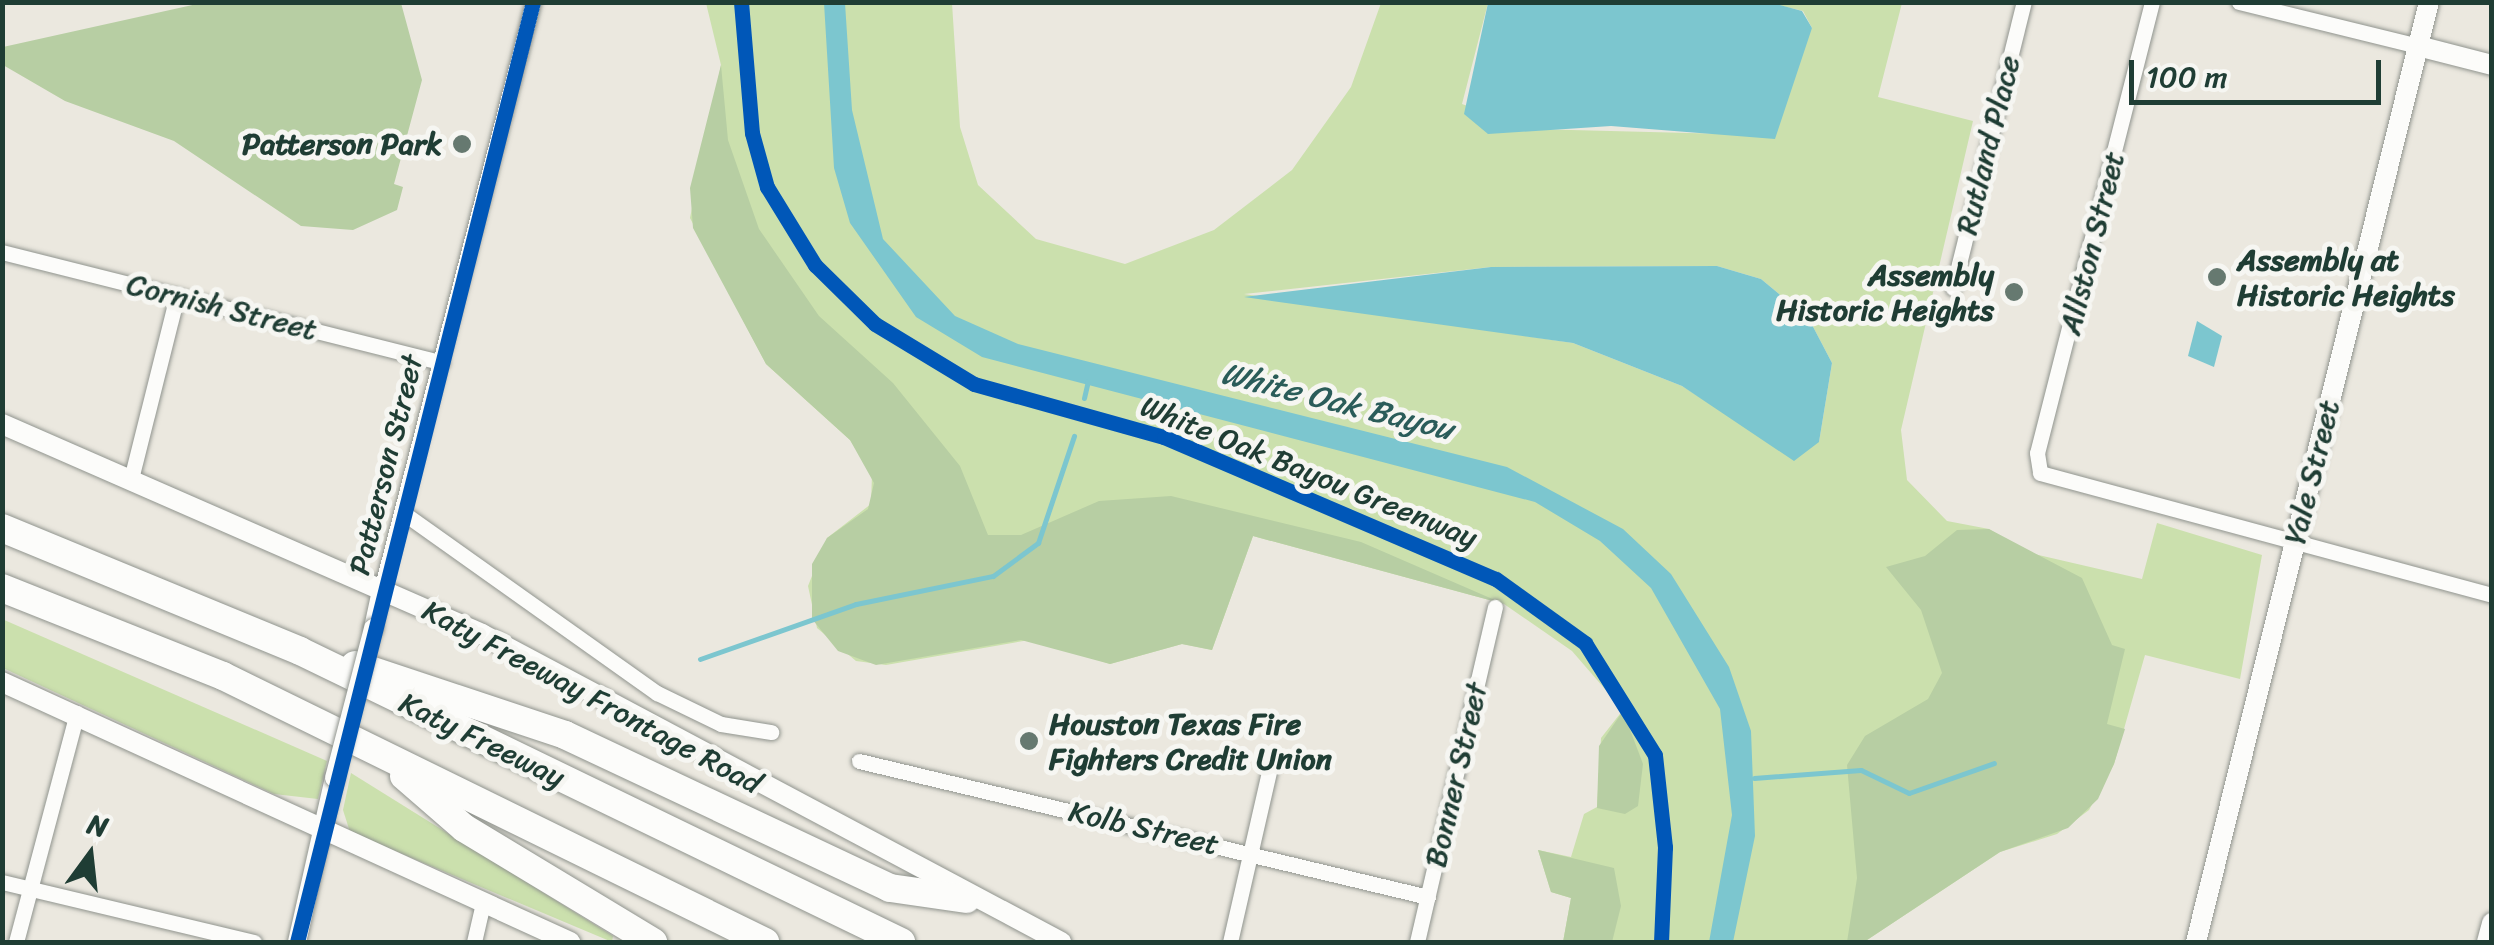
<!DOCTYPE html>
<html>
<head>
<meta charset="utf-8">
<style>
	body { margin:0 }
	#map { position:relative; width:2494px; height:945px; overflow:hidden; background:#ebe8df; font-family:Sriracha,sans-serif }
	div>[style] { position:absolute }
	.green>* { inset:0; background:#cbe0ad }
	.forest>* { inset:0; background:#b7cea3 }
	.water>* { inset:0; background:#7cc6cf }
	.stream>* { height:5px; margin:-2.5px; padding:0 2.5px; transform-origin:2.5px; border-radius:2.5px; background:#7cc6cf }
	.roads { filter:drop-shadow(0 0 2px #90948e) drop-shadow(0 0 2px #90948e) }
	.minor>* { height:15px; margin:-7.5px; padding:0 7.5px; transform-origin:7.5px; border-radius:7.5px; background:#fcfcfa }
	.tertiary>* { height:18px; margin:-9px; padding:0 9px; transform-origin:9px; border-radius:9px; background:#fcfcfa }
	.secondary>* { height:20px; margin:-10px; padding:0 10px; transform-origin:10px; border-radius:10px; background:#fcfcfa }
	.motorway>* { height:28px; margin:-14px; padding:0 14px; transform-origin:14px; border-radius:14px; background:#fcfcfa }
	.bridges { filter:drop-shadow(0 0 2px #90948e) drop-shadow(0 0 2px #90948e) }
	.tertiary-bridge>* { height:18px; margin:-9px; padding:0 9px; transform-origin:9px; border-radius:9px; background:#fcfcfa }
	.cycleway>* { height:15px; margin:-7.5px; padding:0 7.5px; transform-origin:7.5px; border-radius:7.5px; background:#0057b8 }
	.dots>* { width:28px; height:28px; translate:-50% -50%; box-sizing:border-box; border:5px solid #f6f6f2; border-radius:50% }
	span { translate:-50% -50%; white-space:nowrap; text-align:center; line-height:1.15; -webkit-text-stroke:10px #f6f6f2; paint-order:stroke }
	.poi-label { font-size:30px; color:#1f3d34; font-weight:700 }
	.right { translate:-100% -50%; text-align:right }
	.left { translate:0 -50%; text-align:left }
	.street-label { font-size:30px; color:#1f3d34 }
	.water-label { font-size:32px; color:#2a5c59; font-style:italic }
	.frame { position:absolute; inset:0; border:5px solid #1f3d34; pointer-events:none }
	.north { position:absolute; left:40px; top:805px; width:100px; height:100px; -webkit-text-stroke:8px #f6f6f2; paint-order:stroke; rotate:15deg; font-size:28px; font-weight:700; line-height:40px; text-align:center; color:#1f3d34 }
	.north::after { content:''; display:block; margin:auto; width:35px; height:45px; background:#1f3d34; clip-path:polygon(50% 0,100% 100%,50% 72%,0 100%) }
	.scale { position:absolute; left:2129px; top:60px; width:252px; height:45px; box-sizing:border-box; border:5px solid #1f3d34; border-top:0; padding-left:12px; font-size:30px; line-height:35px; white-space:nowrap; color:#1f3d34; -webkit-text-stroke:8px #f6f6f2; paint-order:stroke }
</style>
</head>
<body>
<div id="map">
	<div class="green">
		<i style="clip-path:polygon(evenodd,706px 3px,952px 3px,960px 127px,978px 185px,1036px 239px,1125px 264px,1214px 230px,1292px 170px,1351px 87px,1381px 3px,1488px 3px,1462px 104px,1532px 129px,1728px 134px,1812px 28px,1803px 11px,1769px 3px,1902px 3px,1878px 97px,1973px 121px,1901px 430px,1907px 480px,1947px 521px,1989px 529px,2025px 552px,2142px 579px,2157px 523px,2262px 555px,2240px 679px,2145px 655px,2114px 764px,2089px 810px,2057px 834px,2000px 852px,1864px 942px,1563px 942px,1571px 898px,1551px 892px,1538px 850px,1571px 857px,1584px 814px,1597px 807px,1601px 738px,1623px 710px,1572px 651px,1504px 604px,1253px 536px,1212px 650px,1182px 644px,1110px 664px,1035px 639px,886px 665px,856px 661px,817px 628px,808px 586px,827px 538px,871px 504px,872px 474px,850px 440px,766px 364px,690px 218px,721px 65px,706px 3px,1491px 267px,1717px 266px,1761px 279px,1809px 319px,1832px 363px,1819px 442px,1761px 436px,1682px 386px,1573px 343px,1244px 294px,1491px 267px)"></i>
		<i style="clip-path:polygon(2px 619px,327px 761px,318px 799px,274px 794px,3px 668px)"></i>
		<i style="clip-path:polygon(351px 773px,613px 936px,612px 942px,350px 832px,343px 810px)"></i>
	</div>
	<div class="forest">
		<i style="clip-path:polygon(206px 2px,401px 3px,422px 80px,394px 184px,403px 187px,397px 210px,353px 230px,301px 226px,174px 141px,65px 101px,3px 65px,3px 47px)"></i>
		<i style="clip-path:polygon(721px 65px,728px 140px,759px 229px,819px 316px,893px 383px,960px 466px,988px 535px,1021px 535px,1099px 501px,1171px 496px,1361px 542px,1504px 604px,1253px 536px,1212px 650px,1182px 644px,1110px 664px,1021px 640px,876px 665px,838px 651px,812px 619px,812px 564px,827px 538px,868px 509px,874px 483px,850px 440px,766px 364px,693px 228px,690px 188px)"></i>
		<i style="clip-path:polygon(1989px 529px,2082px 578px,2112px 645px,2125px 649px,2107px 724px,2125px 729px,2114px 764px,2098px 799px,2068px 828px,2000px 852px,1864px 942px,1847px 942px,1857px 878px,1847px 765px,1865px 736px,1928px 699px,1942px 673px,1921px 610px,1886px 567px,1925px 556px,1957px 530px)"></i>
		<i style="clip-path:polygon(1623px 711px,1643px 764px,1638px 806px,1625px 814px,1597px 808px,1599px 746px)"></i>
		<i style="clip-path:polygon(1538px 850px,1614px 868px,1621px 906px,1612px 942px,1563px 942px,1571px 898px,1551px 892px)"></i>
	</div>
	<div class="water">
		<i style="clip-path:polygon(1769px 2px,1802px 11px,1812px 28px,1775px 139px,1611px 126px,1488px 134px,1464px 114px,1488px 3px)"></i>
		<i style="clip-path:polygon(824px 3px,845px 3px,852px 110px,883px 239px,955px 316px,1018px 344px,1507px 467px,1623px 529px,1671px 574px,1729px 667px,1751px 731px,1755px 836px,1733px 942px,1709px 942px,1732px 815px,1720px 709px,1651px 588px,1600px 541px,1535px 502px,982px 357px,916px 317px,850px 223px,834px 168px)"></i>
		<i style="clip-path:polygon(1491px 267px,1717px 266px,1761px 279px,1809px 319px,1832px 363px,1819px 442px,1794px 461px,1682px 386px,1573px 343px,1244px 297px)"></i>
		<i style="clip-path:polygon(2197px 321px,2222px 336px,2214px 367px,2188px 356px)"></i>
	</div>
	<div class="stream">
		<i style="left:1084px;top:398px;width:17px;rotate:-77deg"></i>
		<i style="left:700px;top:659px;width:165px;rotate:-19.4deg"></i>
		<i style="left:856px;top:604px;width:140px;rotate:-11.6deg"></i>
		<i style="left:993px;top:576px;width:56px;rotate:-36.3deg"></i>
		<i style="left:1038px;top:543px;width:113px;rotate:-71.4deg"></i>
		<i style="left:1754px;top:778px;width:107px;rotate:-4.3deg"></i>
		<i style="left:1861px;top:770px;width:53px;rotate:25.6deg"></i>
		<i style="left:1909px;top:793px;width:90px;rotate:-19.4deg"></i>
	</div>
	<div class="roads">
		<div class="minor">
			<i style="left:2152px;top:2px;width:465px;rotate:104.3deg"></i>
			<i style="left:2037px;top:453px;width:20px;rotate:81deg"></i>
			<i style="left:2040px;top:473px;width:468px;rotate:15.1deg"></i>
			<i style="left:2239px;top:2px;width:184px;rotate:13.8deg"></i>
			<i style="left:2px;top:252px;width:453px;rotate:14.1deg"></i>
			<i style="left:1953px;top:288px;width:295px;rotate:-76.1deg"></i>
			<i style="left:131px;top:479px;width:189px;rotate:-75.9deg"></i>
			<i style="left:402px;top:512px;width:313px;rotate:35.4deg"></i>
			<i style="left:657px;top:693px;width:71px;rotate:25.8deg"></i>
			<i style="left:721px;top:724px;width:51px;rotate:9.1deg"></i>
			<i style="left:382px;top:586px;width:603px;rotate:-75.5deg"></i>
			<i style="left:859px;top:761px;width:585px;rotate:13.44deg"></i>
			<i style="left:2px;top:882px;width:259px;rotate:13.4deg"></i>
			<i style="left:16px;top:942px;width:237px;rotate:-75.1deg"></i>
			<i style="left:474px;top:942px;width:35px;rotate:-77deg"></i>
			<i style="left:1230px;top:942px;width:179px;rotate:-77.1deg"></i>
			<i style="left:1417px;top:942px;width:344px;rotate:-76.9deg"></i>
		</div>
		<div class="tertiary">
			<i style="left:373px;top:628px;width:43px;rotate:-77.9deg"></i>
			<i style="left:297px;top:942px;width:168px;rotate:-77.3deg"></i>
		</div>
		<div class="secondary">
			<i style="left:2418px;top:46px;width:76px;rotate:14.4deg"></i>
			<i style="left:2px;top:424px;width:524px;rotate:23.63deg"></i>
			<i style="left:482px;top:634px;width:656px;rotate:28.01deg"></i>
			<i style="left:2px;top:682px;width:625px;rotate:24.6deg"></i>
			<i style="left:2196px;top:942px;width:968px;rotate:-76.08deg"></i>
			<i style="left:2487px;top:942px;width:20px;rotate:-75deg"></i>
		</div>
		<div class="motorway">
			<i style="left:2px;top:528px;width:322px;rotate:22.4deg"></i>
			<i style="left:300px;top:651px;width:668px;rotate:25.84deg"></i>
			<i style="left:2px;top:588px;width:238px;rotate:21.7deg"></i>
			<i style="left:223px;top:676px;width:604px;rotate:26.14deg"></i>
			<i style="left:355px;top:665px;width:221px;rotate:18.4deg"></i>
			<i style="left:565px;top:735px;width:359px;rotate:25.2deg"></i>
			<i style="left:890px;top:888px;width:77px;rotate:8.2deg"></i>
			<i style="left:404px;top:776px;width:79px;rotate:40.9deg"></i>
			<i style="left:464px;top:828px;width:221px;rotate:31.1deg"></i>
		</div>
	</div>
	<div class="bridges">
		<div class="tertiary-bridge">
			<i style="left:334px;top:778px;width:155px;rotate:-75.4deg"></i>
		</div>
	</div>
	<div class="cycleway">
		<i style="left:741px;top:2px;width:131px;rotate:85.2deg"></i>
		<i style="left:752px;top:133px;width:56px;rotate:74.5deg"></i>
		<i style="left:767px;top:187px;width:92px;rotate:58.4deg"></i>
		<i style="left:815px;top:265px;width:84px;rotate:44.5deg"></i>
		<i style="left:875px;top:324px;width:116px;rotate:31.2deg"></i>
		<i style="left:974px;top:384px;width:197px;rotate:15.6deg"></i>
		<i style="left:1164px;top:437px;width:361px;rotate:23.2deg"></i>
		<i style="left:1496px;top:579px;width:110px;rotate:35.7deg"></i>
		<i style="left:1585px;top:643px;width:132px;rotate:58deg"></i>
		<i style="left:1655px;top:755px;width:93px;rotate:83.8deg"></i>
		<i style="left:1665px;top:847px;width:95px;rotate:92.4deg"></i>
		<i style="left:297px;top:942px;width:969px;rotate:-75.91deg"></i>
	</div>
	<div class="dots">
		<i style="left:462px;top:144px;background:#667970"></i>
		<i style="left:2217px;top:277px;background:#667970"></i>
		<i style="left:2014px;top:292px;background:#667970"></i>
		<i style="left:1029px;top:741px;background:#667970"></i>
	</div>
	<div class="poi-label">
		<span class="right" style="left:442px;top:144px">Patterson Park</span>
		<span class="left" style="left:2237px;top:277px">Assembly at<br>Historic Heights</span>
		<span class="right" style="left:1994px;top:292px">Assembly<br>Historic Heights</span>
		<span class="left" style="left:1049px;top:741px">Houston Texas Fire<br>Fighters Credit Union</span>
	</div>
	<div class="street-label">
		<span style="left:1988px;top:145px;rotate:-76deg">Rutland Place</span>
		<span style="left:2092px;top:243px;rotate:-76deg">Allston Street</span>
		<span style="left:222px;top:307px;rotate:14deg">Cornish Street</span>
		<span style="left:386px;top:465px;rotate:-76deg">Patterson Street</span>
		<span style="left:1309px;top:472px;rotate:22deg">White Oak Bayou Greenway</span>
		<span style="left:2312px;top:472px;rotate:-76deg">Yale Street</span>
		<span style="left:592px;top:697px;rotate:28deg">Katy Freeway Frontage Road</span>
		<span style="left:482px;top:740px;rotate:26deg">Katy Freeway</span>
		<span style="left:1456px;top:775px;rotate:-77deg">Bonner Street</span>
		<span style="left:1144px;top:828px;rotate:13deg">Kolb Street</span>
	</div>
	<div class="water-label">
		<span style="left:1337px;top:402px;rotate:14deg">White Oak Bayou</span>
	</div>
	<div class="frame"></div>
	<div class="north">N</div>
	<div class="scale">100 m</div>
</div>
</body>
</html>
